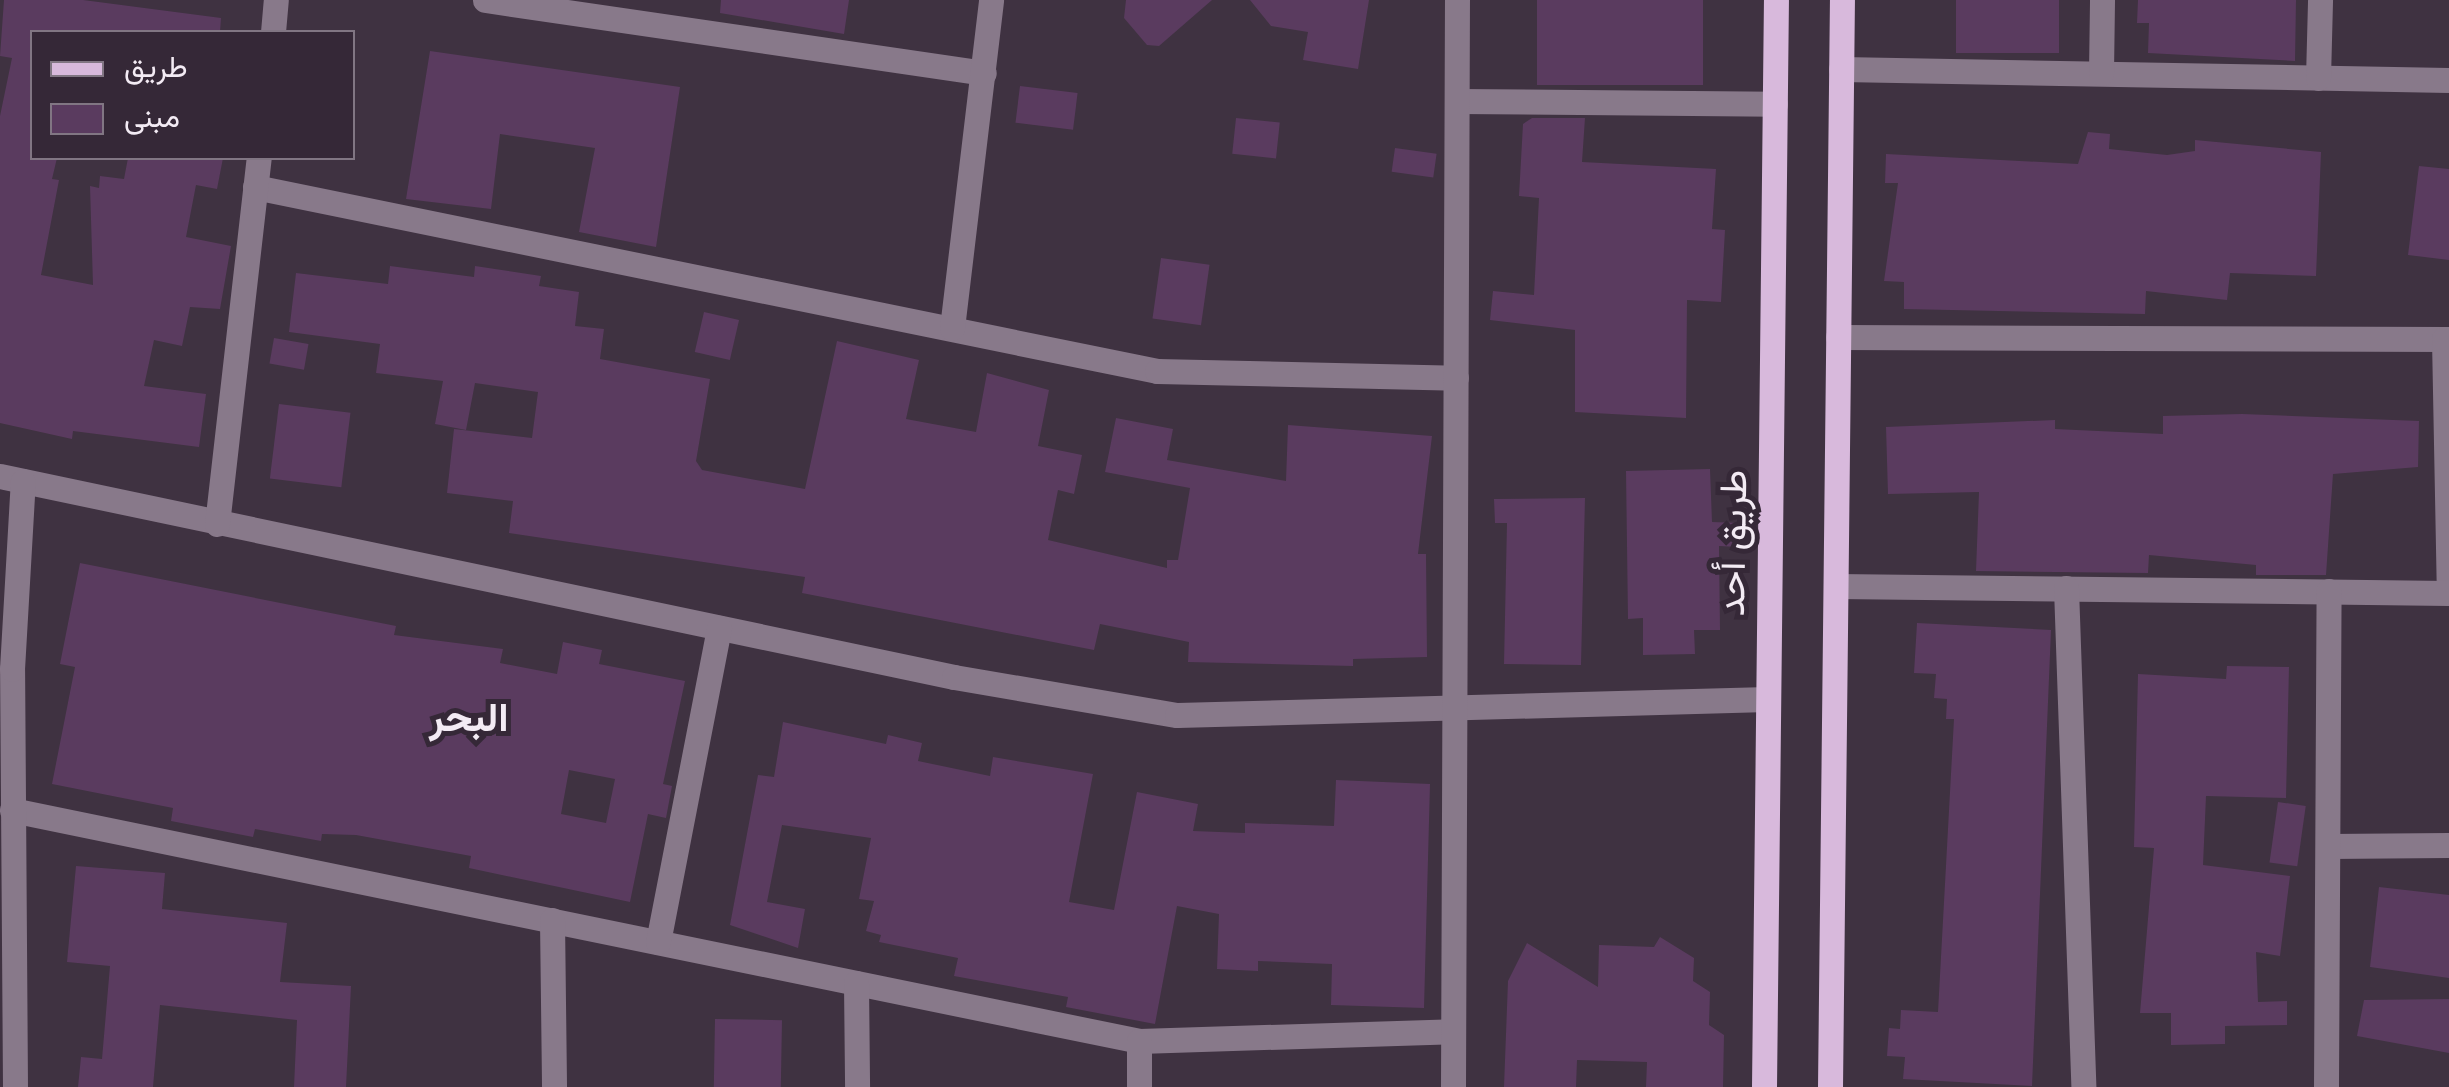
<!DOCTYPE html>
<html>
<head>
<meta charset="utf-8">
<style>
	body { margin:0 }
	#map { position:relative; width:2449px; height:1087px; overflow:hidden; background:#3f3241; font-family:Jost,Vazirmatn,sans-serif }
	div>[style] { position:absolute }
	.building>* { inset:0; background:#5a3b5f; transform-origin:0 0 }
	.minor>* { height:25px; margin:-12.5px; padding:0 12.5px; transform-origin:12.5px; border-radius:12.5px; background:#88798a }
	.major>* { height:25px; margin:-12.5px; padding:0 12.5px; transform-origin:12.5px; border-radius:12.5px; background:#d8b9dc }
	span { translate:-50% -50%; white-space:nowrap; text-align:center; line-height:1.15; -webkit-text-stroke:10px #352837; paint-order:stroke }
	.street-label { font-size:38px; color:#f3ebf4 }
	.neighbourhood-label { font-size:40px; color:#f3ebf4; font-weight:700 }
	.legend { position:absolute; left:30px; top:30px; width:325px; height:130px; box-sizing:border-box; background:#352837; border:2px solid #817683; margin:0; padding:12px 18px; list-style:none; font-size:30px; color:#f3ebf4 }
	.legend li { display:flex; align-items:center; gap:20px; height:50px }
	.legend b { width:50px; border:2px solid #817683 }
</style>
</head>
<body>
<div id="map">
	<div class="building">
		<i style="clip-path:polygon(4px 0,83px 0,221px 18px,220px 32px,32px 32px,32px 158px,57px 158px,52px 179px,59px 180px,41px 275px,93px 285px,90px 186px,99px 188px,100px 176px,124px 179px,128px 158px,223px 158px,217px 189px,196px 185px,186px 237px,231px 246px,220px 309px,190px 307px,182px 346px,154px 340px,144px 386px,206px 394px,199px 447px,73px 431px,72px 439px,0 423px,0 116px,12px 58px,0 56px)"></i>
		<i style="clip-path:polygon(721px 0,849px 0,844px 34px,720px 13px)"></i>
		<i style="clip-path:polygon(1126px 0,1212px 0,1159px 46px,1147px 45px,1124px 18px)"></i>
		<i style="clip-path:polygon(1250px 0,1369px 0,1358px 69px,1303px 60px,1308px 32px,1271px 26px)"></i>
		<i style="left:1537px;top:0;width:166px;height:85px"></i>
		<i style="left:1956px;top:0;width:103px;height:53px"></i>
		<i style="clip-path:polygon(2138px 0,2296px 0,2295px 61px,2148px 53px,2149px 23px,2137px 23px)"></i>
		<i style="clip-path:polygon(430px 51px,680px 87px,656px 247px,579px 232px,595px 148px,500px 134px,491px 209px,406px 199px)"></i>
		<i style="left:1020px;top:86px;width:58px;height:37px;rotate:7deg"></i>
		<i style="left:1236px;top:118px;width:44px;height:36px;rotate:6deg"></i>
		<i style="clip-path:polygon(1532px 118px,1585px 118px,1582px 162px,1716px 169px,1712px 229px,1725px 230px,1721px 302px,1687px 300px,1686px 418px,1575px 412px,1575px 330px,1490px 320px,1493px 291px,1534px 295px,1539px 198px,1519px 196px,1523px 124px)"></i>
		<i style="clip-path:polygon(2088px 132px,2110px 134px,2109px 149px,2167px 155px,2195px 151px,2195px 140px,2321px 152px,2316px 276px,2230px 273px,2227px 300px,2146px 291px,2145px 314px,1904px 309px,1904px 282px,1884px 281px,1898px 183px,1885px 183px,1886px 154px,2078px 164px)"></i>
		<i style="left:1395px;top:148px;width:42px;height:24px;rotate:8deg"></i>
		<i style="clip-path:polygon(2419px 166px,2449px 169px,2449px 260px,2408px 255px)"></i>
		<i style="left:1161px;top:258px;width:49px;height:61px;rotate:8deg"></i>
		<i style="clip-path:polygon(390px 266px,474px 277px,475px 266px,541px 276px,539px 286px,579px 292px,575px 326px,604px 329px,600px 359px,710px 379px,696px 461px,702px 470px,805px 489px,837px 341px,919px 360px,906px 419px,976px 432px,987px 373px,1049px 390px,1038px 446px,1082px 455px,1074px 494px,1058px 490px,1048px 540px,1167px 568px,1167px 560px,1178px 560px,1190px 488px,1105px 472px,1116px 418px,1173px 429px,1167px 460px,1286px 481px,1288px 425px,1432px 436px,1418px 554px,1426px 554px,1427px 657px,1353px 659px,1353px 666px,1188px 662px,1189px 642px,1100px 624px,1094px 650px,802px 593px,805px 577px,509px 533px,513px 501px,447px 493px,454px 429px,532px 438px,538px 392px,475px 383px,466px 430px,435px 424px,443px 381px,376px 373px,380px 344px,289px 332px,296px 273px,388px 284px)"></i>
		<i style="left:704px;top:312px;width:36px;height:41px;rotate:13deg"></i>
		<i style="left:274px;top:338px;width:35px;height:26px;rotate:10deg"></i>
		<i style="left:279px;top:404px;width:72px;height:75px;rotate:7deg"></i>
		<i style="clip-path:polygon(2242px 414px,2419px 421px,2418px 467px,2333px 474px,2326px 575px,2256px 575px,2256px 565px,2149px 555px,2148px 573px,1976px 571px,1979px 492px,1888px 494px,1886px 427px,2055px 420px,2055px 429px,2163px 434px,2163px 416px)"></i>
		<i style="clip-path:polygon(1710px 469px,1712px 522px,1740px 523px,1739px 547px,1719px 546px,1720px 630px,1694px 630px,1695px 654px,1643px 655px,1643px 618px,1628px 619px,1626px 471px)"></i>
		<i style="clip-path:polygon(1585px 498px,1581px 665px,1504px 664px,1507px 523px,1495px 523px,1494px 499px)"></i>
		<i style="clip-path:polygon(evenodd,80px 563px,396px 626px,394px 635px,503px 649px,500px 663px,557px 674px,563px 642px,602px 650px,599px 664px,685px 681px,663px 784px,672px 786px,666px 818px,648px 814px,630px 902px,469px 868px,471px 856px,356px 835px,322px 834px,321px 841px,255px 829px,253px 837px,171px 821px,173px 808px,52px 784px,75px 667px,60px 664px,80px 563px,569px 770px,615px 779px,606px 823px,561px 814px,569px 770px)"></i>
		<i style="clip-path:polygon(1917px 623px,2051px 630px,2032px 1086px,1903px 1079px,1905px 1057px,1887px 1056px,1889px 1028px,1900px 1029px,1901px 1010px,1938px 1012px,1954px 719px,1946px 719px,1947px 699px,1934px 698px,1936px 674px,1914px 673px)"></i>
		<i style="clip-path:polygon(2227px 666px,2289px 667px,2286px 798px,2206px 796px,2203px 865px,2290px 876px,2280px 956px,2256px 952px,2258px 1002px,2287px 1001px,2287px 1025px,2225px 1026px,2225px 1044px,2171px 1045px,2171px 1013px,2140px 1013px,2154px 848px,2134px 847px,2138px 674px,2226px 679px)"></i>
		<i style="clip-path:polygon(783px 722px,886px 744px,888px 735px,922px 743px,918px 761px,990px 776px,993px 757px,1093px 774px,1069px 902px,1114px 910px,1137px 792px,1198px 804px,1193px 831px,1245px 833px,1245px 823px,1334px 826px,1336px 780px,1430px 784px,1424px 1008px,1331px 1005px,1332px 964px,1258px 961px,1258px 971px,1217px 969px,1219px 914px,1177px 906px,1155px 1024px,1066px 1007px,1068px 997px,954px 976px,958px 958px,879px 942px,881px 935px,866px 931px,874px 901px,859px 899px,871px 838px,782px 825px,767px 902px,805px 909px,798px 948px,730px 925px,758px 775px,774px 777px)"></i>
		<i style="left:2278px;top:802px;width:28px;height:61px;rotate:8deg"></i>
		<i style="clip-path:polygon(76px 866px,165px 873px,162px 909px,287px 923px,280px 982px,351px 986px,346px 1087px,294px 1087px,297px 1020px,160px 1005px,153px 1087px,78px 1087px,81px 1057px,102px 1059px,110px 966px,67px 962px)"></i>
		<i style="clip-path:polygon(2379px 887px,2449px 895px,2449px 978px,2370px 967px)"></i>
		<i style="clip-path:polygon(1660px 937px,1694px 958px,1693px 981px,1710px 992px,1709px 1025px,1724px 1035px,1723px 1087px,1646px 1087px,1647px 1062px,1577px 1060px,1576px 1087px,1504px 1087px,1508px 981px,1527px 943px,1598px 987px,1599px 945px,1654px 947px)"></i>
		<i style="clip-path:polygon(2449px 999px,2449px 1053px,2357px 1036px,2364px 1000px)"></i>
		<i style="left:715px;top:1019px;width:67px;height:68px;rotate:1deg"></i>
	</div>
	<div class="minor">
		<i style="left:485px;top:0;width:504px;rotate:8.32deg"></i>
		<i style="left:273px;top:32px;width:32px;rotate:-85deg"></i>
		<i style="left:1841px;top:69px;width:608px;rotate:1.04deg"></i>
		<i style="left:2101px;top:73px;width:73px;rotate:-89.2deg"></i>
		<i style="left:2318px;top:78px;width:78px;rotate:-88.5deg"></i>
		<i style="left:1457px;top:101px;width:318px;rotate:0.5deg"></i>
		<i style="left:255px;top:187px;width:921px;rotate:11.53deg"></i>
		<i style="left:1157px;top:371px;width:299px;rotate:1.3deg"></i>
		<i style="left:952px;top:328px;width:330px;rotate:-83.2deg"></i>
		<i style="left:1838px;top:337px;width:611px;rotate:0.19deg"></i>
		<i style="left:2444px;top:339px;width:254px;rotate:88.9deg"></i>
		<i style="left:0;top:476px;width:975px;rotate:11.9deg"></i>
		<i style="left:954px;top:677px;width:226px;rotate:9.7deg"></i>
		<i style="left:1177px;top:715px;width:591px;rotate:-1.55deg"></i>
		<i style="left:217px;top:524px;width:368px;rotate:-83.5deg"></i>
		<i style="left:1836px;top:586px;width:613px;rotate:0.65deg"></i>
		<i style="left:2066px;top:588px;width:499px;rotate:88deg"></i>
		<i style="left:12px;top:810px;width:1150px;rotate:11.58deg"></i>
		<i style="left:1139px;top:1041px;width:314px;rotate:-1.8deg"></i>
		<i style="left:2328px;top:846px;width:121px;rotate:-0.5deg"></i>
		<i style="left:552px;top:920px;width:167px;rotate:89.3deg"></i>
		<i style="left:658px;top:942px;width:320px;rotate:-79deg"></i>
		<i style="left:856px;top:983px;width:104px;rotate:89.4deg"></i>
		<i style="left:1139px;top:1041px;width:46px;rotate:90deg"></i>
		<i style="left:15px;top:1087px;width:418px;rotate:-90.4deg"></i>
		<i style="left:12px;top:669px;width:188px;rotate:-86.7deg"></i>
		<i style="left:1453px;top:1087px;width:1087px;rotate:-89.79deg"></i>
		<i style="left:2326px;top:1087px;width:496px;rotate:-89.7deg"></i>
	</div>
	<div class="major">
		<i style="left:1764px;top:1087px;width:1087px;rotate:-89.37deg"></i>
		<i style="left:1830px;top:1087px;width:1087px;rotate:-89.37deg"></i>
	</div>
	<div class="street-label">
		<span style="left:1732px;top:543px;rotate:-89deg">طريق أحد</span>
	</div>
	<div class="neighbourhood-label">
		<span style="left:469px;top:717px">البحر</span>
	</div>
	<ul class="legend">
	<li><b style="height:12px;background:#d8b9dc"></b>طريق</li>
	<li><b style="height:28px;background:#5a3b5f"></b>مبنى</li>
	</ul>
</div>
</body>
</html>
